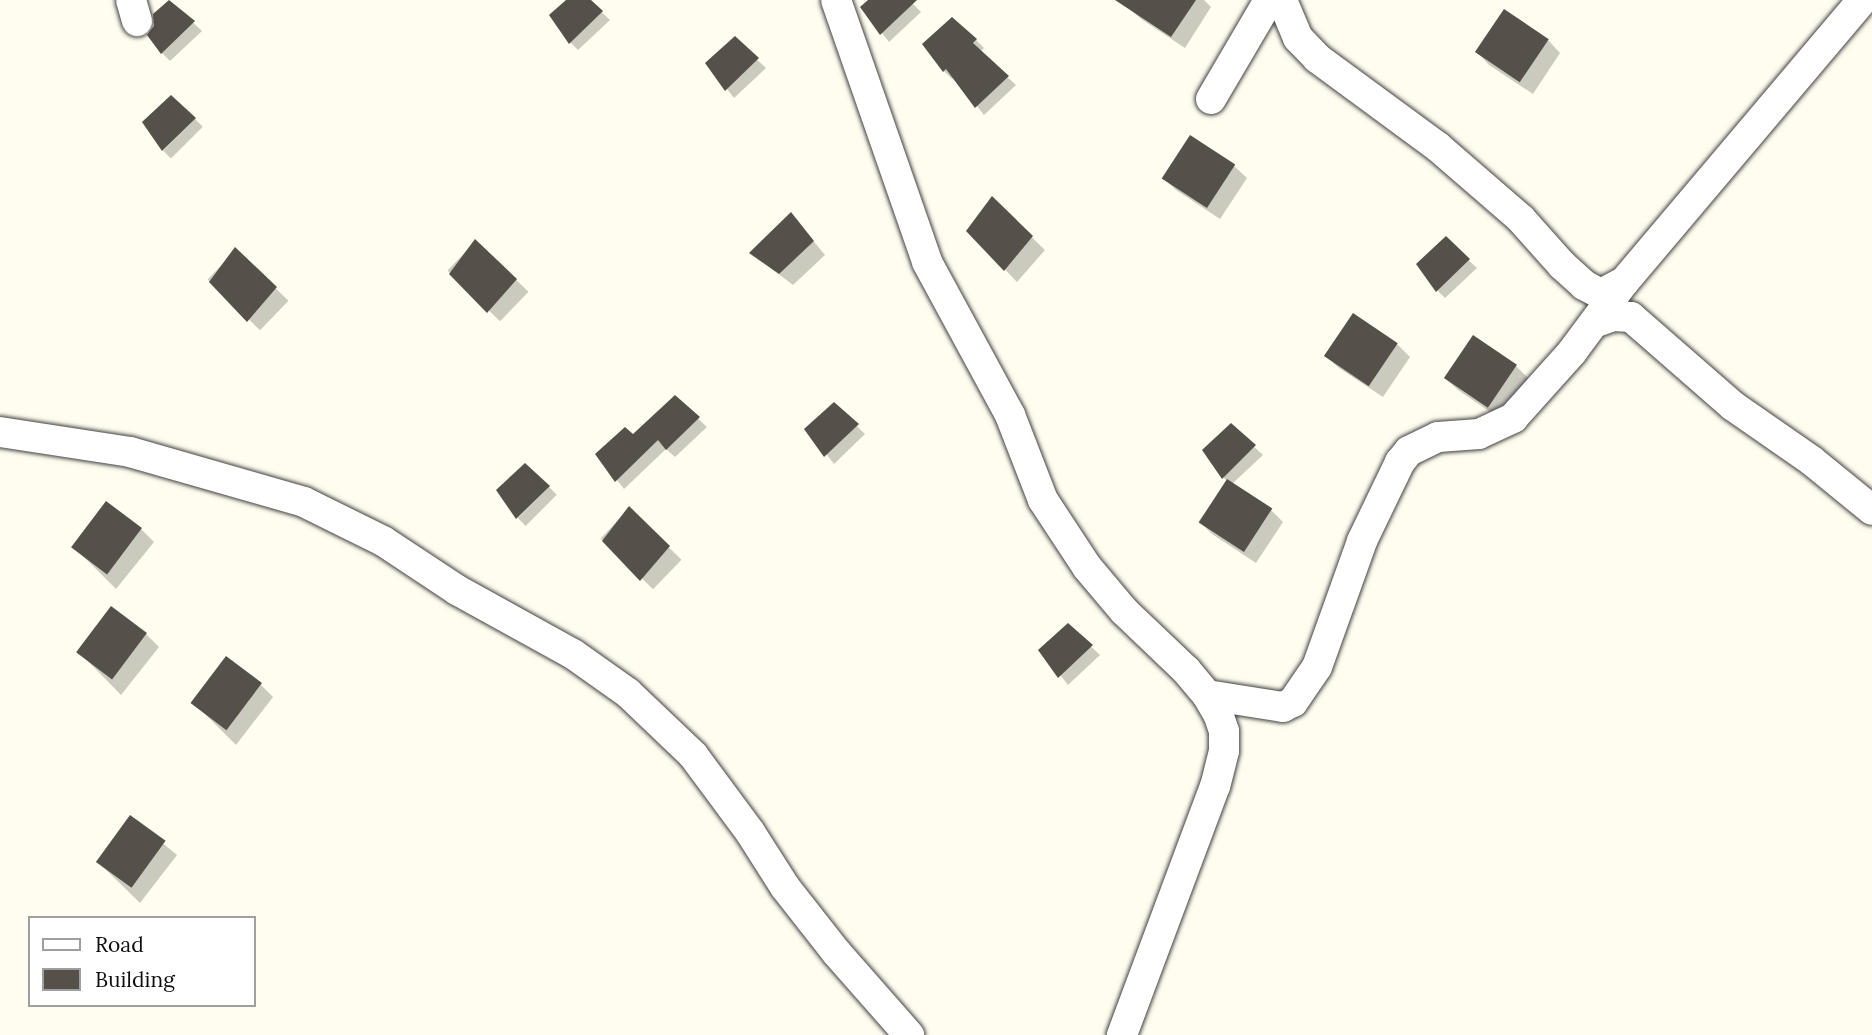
<!DOCTYPE html>
<html>
<head>
<meta charset="utf-8">
<style>
	body { margin:0 }
	#map { position:relative; width:1872px; height:1035px; overflow:hidden; background:#fefdef; font-family:Lora,serif }
	div>[style] { position:absolute }
	.shadow>* { inset:0; background:#0003; transform-origin:0 0 }
	.building>* { inset:0; background:#56504b; transform-origin:0 0 }
	.roads { filter:drop-shadow(0 0 2px #414141) drop-shadow(0 0 2px #414141) }
	.minor>* { height:30px; margin:-15px; padding:0 15px; transform-origin:15px; border-radius:15px; background:#fff }
	span { translate:-50% -50%; white-space:nowrap; text-align:center; line-height:1.15; -webkit-text-stroke:7px #fff; paint-order:stroke }
	.legend { position:absolute; left:28px; top:916px; width:228px; height:91px; box-sizing:border-box; background:#fff; border:2px solid #9f9f9f; margin:0; padding:9px 12px; list-style:none; font-size:21px; color:#0e0e0e }
	.legend li { display:flex; align-items:center; gap:14px; height:35px }
	.legend b { width:35px; border:2px solid #9f9f9f }
</style>
</head>
<body>
<div id="map">
	<div class="shadow">
		<i style="clip-path:polygon(568px 0,589px 0,610px 20px,578px 50px,570px 42px)"></i>
		<i style="clip-path:polygon(870px 0,909px 0,921px 12px,889px 42px,862px 7px)"></i>
		<i style="clip-path:polygon(1132px 0,1204px 0,1211px 7px,1185px 48px,1141px 19px,1128px 7px)"></i>
		<i style="clip-path:polygon(170px 1px,202px 31px,170px 61px,162px 53px)"></i>
		<i style="clip-path:polygon(735px 39px,766px 68px,734px 98px,707px 63px)"></i>
		<i style="clip-path:polygon(976px 40px,984px 48px,980px 52px,1016px 85px,984px 115px,954px 77px,952px 79px,944px 71px)"></i>
		<i style="clip-path:polygon(1548px 40px,1560px 53px,1533px 94px,1489px 65px,1477px 52px)"></i>
		<i style="left:195px;top:119px;width:11px;height:45px;rotate:45deg"></i>
		<i style="clip-path:polygon(1191px 137px,1234px 166px,1247px 178px,1220px 219px,1176px 190px,1163px 178px)"></i>
		<i style="clip-path:polygon(992px 199px,1045px 250px,1017px 282px,968px 231px)"></i>
		<i style="clip-path:polygon(791px 214px,825px 255px,793px 285px,751px 253px)"></i>
		<i style="clip-path:polygon(1446px 239px,1477px 268px,1445px 298px,1437px 290px)"></i>
		<i style="left:476px;top:241px;width:73px;height:41px;rotate:44deg"></i>
		<i style="left:236px;top:250px;width:73px;height:41px;rotate:44deg"></i>
		<i style="clip-path:polygon(1397px 344px,1410px 357px,1383px 397px,1339px 368px,1326px 356px)"></i>
		<i style="clip-path:polygon(1516px 366px,1529px 379px,1502px 420px,1458px 390px,1445px 378px)"></i>
		<i style="clip-path:polygon(675px 397px,707px 427px,675px 457px,666px 449px,624px 489px,597px 454px,633px 436px)"></i>
		<i style="clip-path:polygon(834px 404px,865px 434px,834px 464px,807px 429px)"></i>
		<i style="clip-path:polygon(1231px 426px,1263px 455px,1232px 484px,1271px 510px,1283px 522px,1256px 563px,1212px 534px,1199px 521px,1227px 481px,1223px 477px)"></i>
		<i style="left:549px;top:487px;width:11px;height:44px;rotate:45deg"></i>
		<i style="left:629px;top:509px;width:73px;height:41px;rotate:44deg"></i>
		<i style="clip-path:polygon(141px 529px,154px 542px,116px 589px,74px 547px)"></i>
		<i style="clip-path:polygon(1068px 625px,1100px 655px,1068px 685px,1041px 650px)"></i>
		<i style="clip-path:polygon(146px 634px,159px 647px,121px 695px,79px 652px)"></i>
		<i style="clip-path:polygon(260px 684px,273px 697px,236px 745px,193px 702px)"></i>
		<i style="clip-path:polygon(131px 817px,177px 855px,140px 903px,97px 861px)"></i>
	</div>
	<div class="building">
		<i style="clip-path:polygon(169px 0,195px 21px,161px 54px,147px 35px,154px 26px,153px 14px)"></i>
		<i style="clip-path:polygon(566px 0,591px 0,603px 11px,569px 44px,549px 15px)"></i>
		<i style="clip-path:polygon(868px 0,917px 0,880px 35px,860px 7px)"></i>
		<i style="clip-path:polygon(1115px 0,1196px 0,1171px 37px)"></i>
		<i style="left:1504px;top:9px;width:54px;height:52px;rotate:34deg"></i>
		<i style="clip-path:polygon(952px 17px,977px 39px,973px 43px,1009px 76px,975px 108px,946px 69px,943px 72px,922px 44px)"></i>
		<i style="clip-path:polygon(735px 36px,759px 58px,725px 91px,705px 63px)"></i>
		<i style="clip-path:polygon(171px 95px,196px 118px,162px 151px,142px 122px)"></i>
		<i style="left:1190px;top:135px;width:54px;height:52px;rotate:33deg"></i>
		<i style="clip-path:polygon(992px 196px,1033px 236px,1004px 271px,966px 231px)"></i>
		<i style="clip-path:polygon(791px 212px,814px 241px,779px 274px,749px 253px)"></i>
		<i style="clip-path:polygon(1446px 236px,1470px 259px,1436px 292px,1416px 264px)"></i>
		<i style="clip-path:polygon(475px 239px,517px 279px,487px 313px,449px 274px)"></i>
		<i style="clip-path:polygon(235px 247px,277px 287px,247px 322px,209px 282px)"></i>
		<i style="left:1353px;top:313px;width:54px;height:52px;rotate:34deg"></i>
		<i style="left:1473px;top:335px;width:53px;height:52px;rotate:34deg"></i>
		<i style="clip-path:polygon(675px 395px,700px 417px,666px 450px,658px 440px,615px 482px,595px 454px,625px 427px,633px 434px)"></i>
		<i style="clip-path:polygon(834px 402px,859px 424px,824px 457px,804px 429px)"></i>
		<i style="clip-path:polygon(1231px 423px,1256px 445px,1222px 479px,1202px 450px)"></i>
		<i style="clip-path:polygon(525px 463px,550px 486px,516px 519px,496px 490px)"></i>
		<i style="left:1227px;top:479px;width:54px;height:52px;rotate:33deg"></i>
		<i style="left:106px;top:501px;width:45px;height:58px;rotate:37deg"></i>
		<i style="clip-path:polygon(629px 506px,670px 546px,640px 581px,602px 541px)"></i>
		<i style="left:111px;top:606px;width:45px;height:58px;rotate:37deg"></i>
		<i style="clip-path:polygon(1068px 623px,1093px 645px,1058px 678px,1038px 650px)"></i>
		<i style="left:226px;top:656px;width:45px;height:59px;rotate:37deg"></i>
		<i style="left:130px;top:815px;width:44px;height:58px;rotate:36deg"></i>
	</div>
	<div class="roads">
		<div class="minor">
			<i style="left:131px;top:0;width:22px;rotate:74deg"></i>
			<i style="left:836px;top:0;width:277px;rotate:70.8deg"></i>
			<i style="left:927px;top:262px;width:174px;rotate:61.5deg"></i>
			<i style="left:1010px;top:415px;width:91px;rotate:68.8deg"></i>
			<i style="left:1043px;top:500px;width:80px;rotate:56.7deg"></i>
			<i style="left:1087px;top:567px;width:57px;rotate:49.9deg"></i>
			<i style="left:1124px;top:611px;width:86px;rotate:43.6deg"></i>
			<i style="left:1186px;top:670px;width:33px;rotate:50deg"></i>
			<i style="left:1207px;top:695px;width:24px;rotate:60deg"></i>
			<i style="left:1219px;top:716px;width:16px;rotate:72deg"></i>
			<i style="left:1224px;top:731px;width:20px;rotate:90deg"></i>
			<i style="left:1224px;top:751px;width:36px;rotate:104deg"></i>
			<i style="left:1215px;top:786px;width:266px;rotate:110.5deg"></i>
			<i style="left:1282px;top:0;width:41px;rotate:67.2deg"></i>
			<i style="left:1298px;top:38px;width:28px;rotate:46deg"></i>
			<i style="left:1317px;top:58px;width:150px;rotate:36.3deg"></i>
			<i style="left:1438px;top:147px;width:110px;rotate:40.9deg"></i>
			<i style="left:1521px;top:219px;width:62px;rotate:48.3deg"></i>
			<i style="left:1562px;top:265px;width:30px;rotate:42deg"></i>
			<i style="left:1584px;top:285px;width:19px;rotate:28deg"></i>
			<i style="left:1601px;top:294px;width:26px;rotate:-28deg"></i>
			<i style="left:1624px;top:282px;width:369px;rotate:-49.8deg"></i>
			<i style="left:1211px;top:99px;width:115px;rotate:-59.6deg"></i>
			<i style="left:1594px;top:323px;width:20px;rotate:-20deg"></i>
			<i style="left:1613px;top:316px;width:18px;rotate:3deg"></i>
			<i style="left:1631px;top:317px;width:135px;rotate:41.1deg"></i>
			<i style="left:1733px;top:406px;width:96px;rotate:34.8deg"></i>
			<i style="left:1812px;top:461px;width:77px;rotate:39.2deg"></i>
			<i style="left:0;top:432px;width:132px;rotate:8.7deg"></i>
			<i style="left:130px;top:452px;width:181px;rotate:16deg"></i>
			<i style="left:304px;top:502px;width:88px;rotate:26.3deg"></i>
			<i style="left:383px;top:541px;width:89px;rotate:33.5deg"></i>
			<i style="left:457px;top:590px;width:132px;rotate:28.9deg"></i>
			<i style="left:573px;top:654px;width:67px;rotate:35.3deg"></i>
			<i style="left:628px;top:693px;width:90px;rotate:43.6deg"></i>
			<i style="left:693px;top:755px;width:96px;rotate:53.5deg"></i>
			<i style="left:750px;top:832px;width:65px;rotate:57.5deg"></i>
			<i style="left:785px;top:887px;width:83px;rotate:51.9deg"></i>
			<i style="left:836px;top:952px;width:111px;rotate:48.7deg"></i>
			<i style="left:1207px;top:695px;width:77px;rotate:9deg"></i>
			<i style="left:1283px;top:707px;width:11px;rotate:-27deg"></i>
			<i style="left:1293px;top:702px;width:42px;rotate:-55.6deg"></i>
			<i style="left:1317px;top:667px;width:134px;rotate:-70.3deg"></i>
			<i style="left:1362px;top:541px;width:88px;rotate:-64.3deg"></i>
			<i style="left:1400px;top:462px;width:14px;rotate:-51deg"></i>
			<i style="left:1409px;top:451px;width:32px;rotate:-26deg"></i>
			<i style="left:1438px;top:437px;width:41px;rotate:-4.2deg"></i>
			<i style="left:1479px;top:434px;width:38px;rotate:-25deg"></i>
			<i style="left:1513px;top:418px;width:89px;rotate:-48.2deg"></i>
			<i style="left:1572px;top:352px;width:87px;rotate:-53.4deg"></i>
		</div>
	</div>
	<ul class="legend">
	<li><b style="height:9px;background:#fff"></b>Road</li>
	<li><b style="height:19px;background:#56504b"></b>Building</li>
	</ul>
</div>
</body>
</html>
